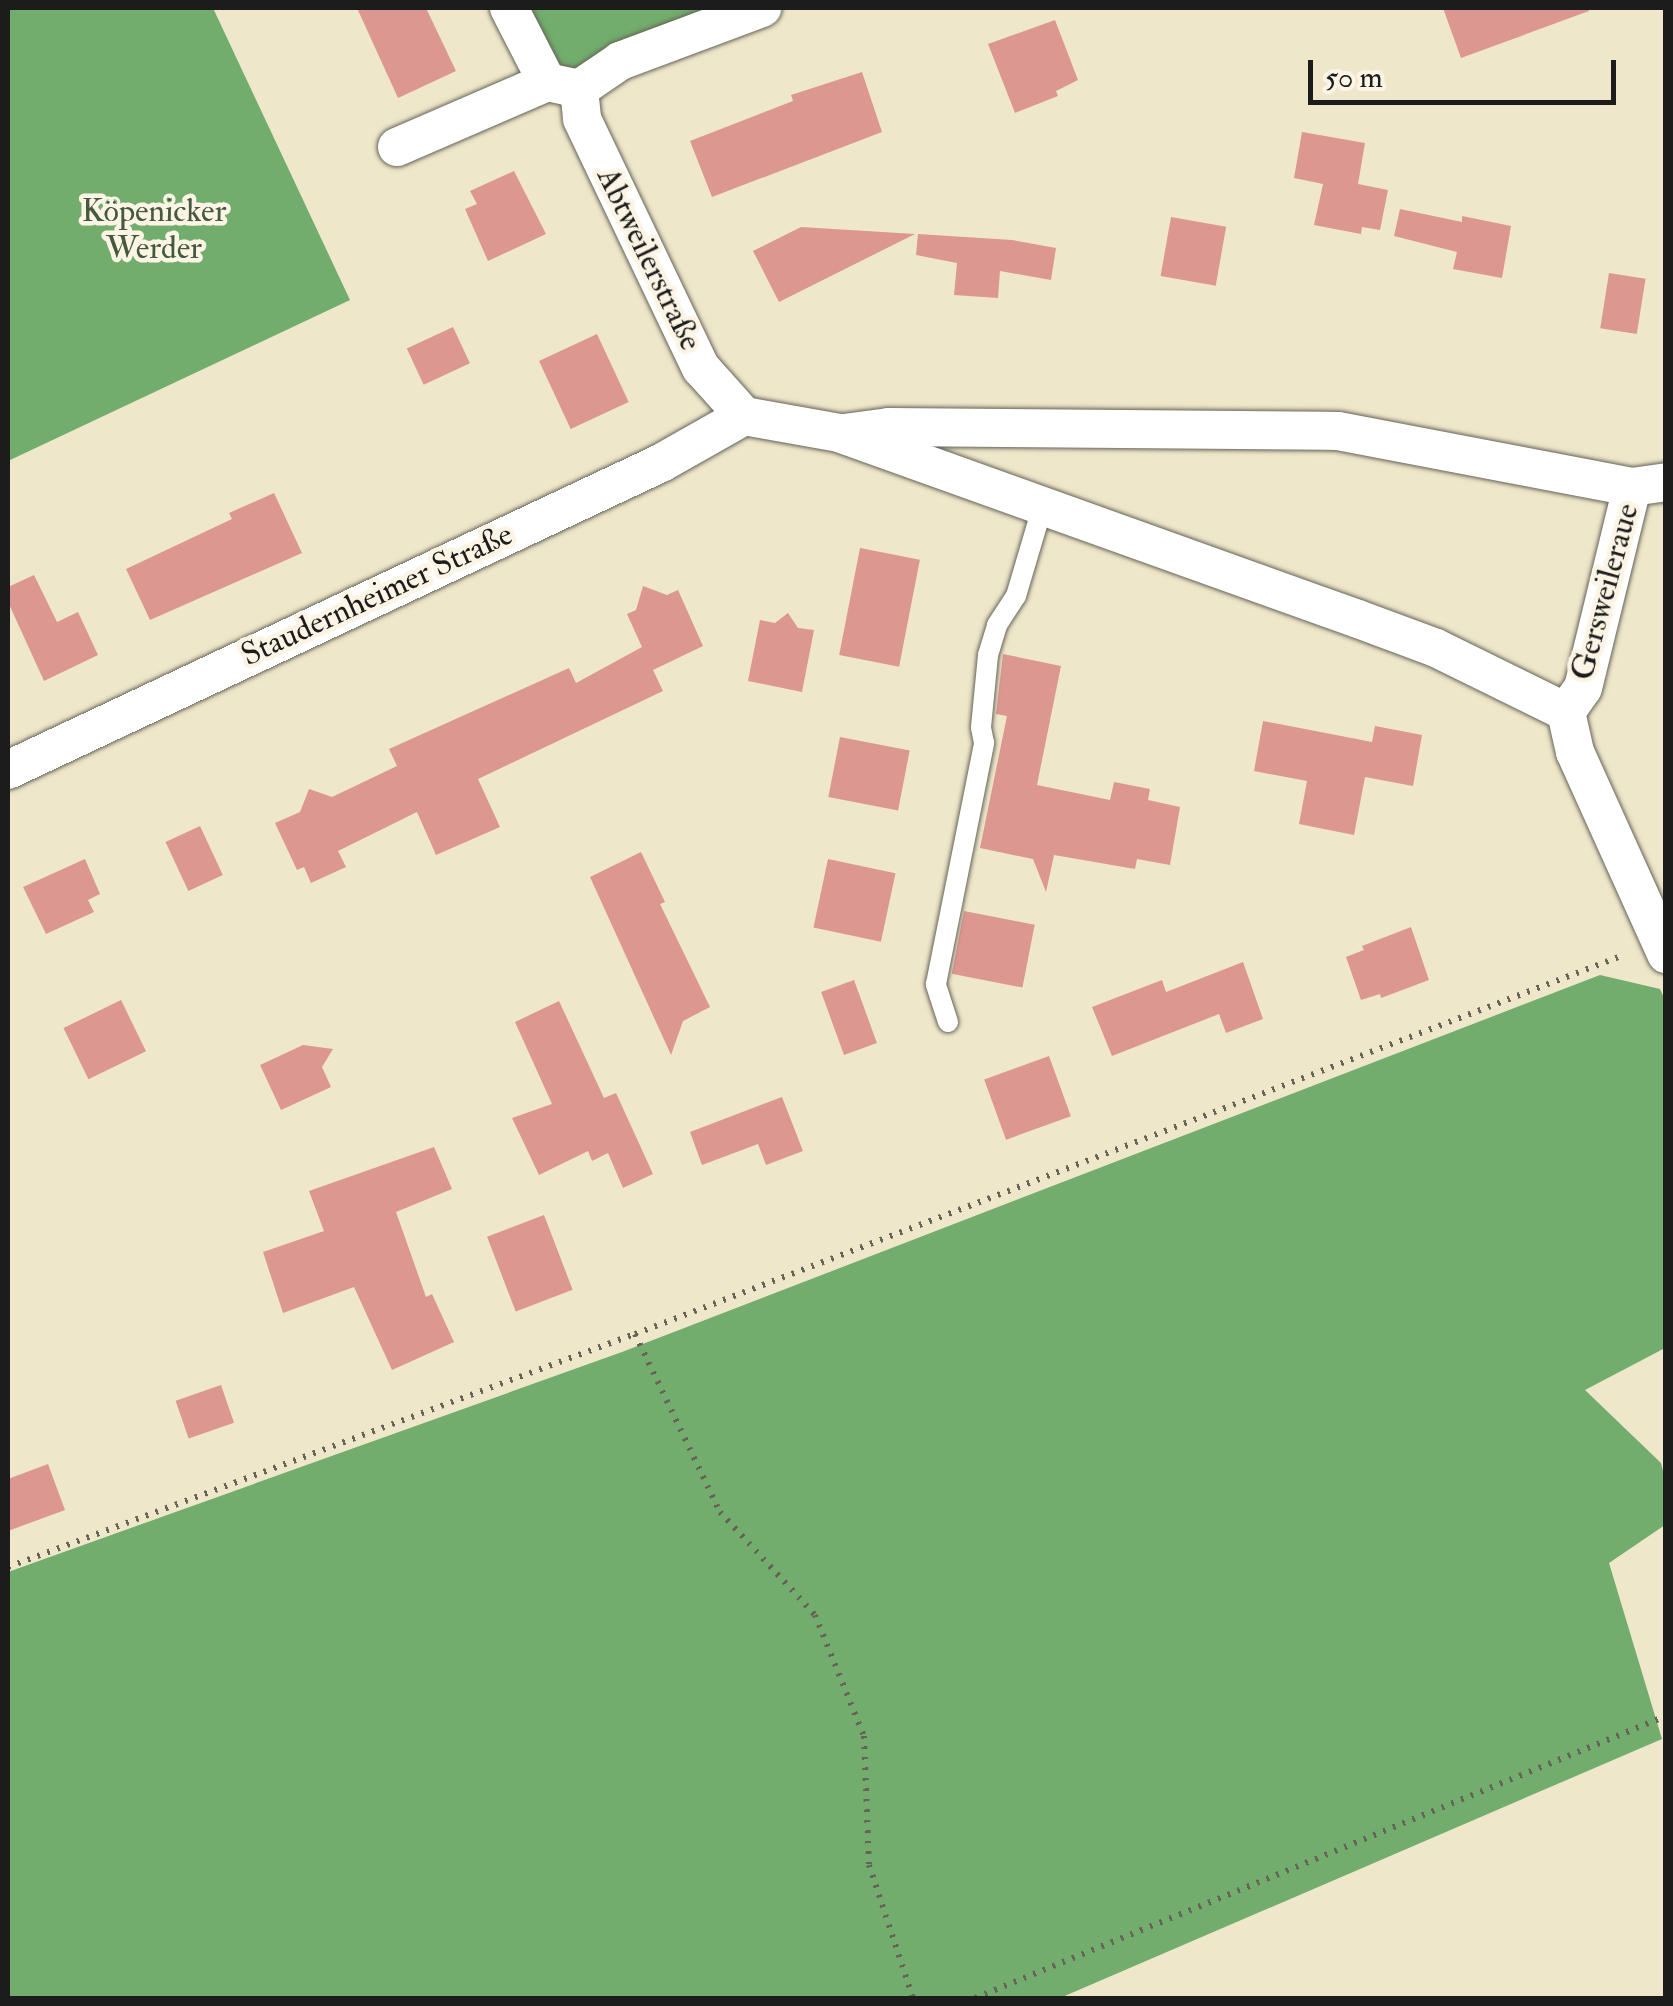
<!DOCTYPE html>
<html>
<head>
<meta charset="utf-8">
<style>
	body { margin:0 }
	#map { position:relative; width:1673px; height:2006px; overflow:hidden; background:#eee7ca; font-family:"IM FELL Double Pica",serif }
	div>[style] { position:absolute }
	.forest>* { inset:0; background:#72ad6d }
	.building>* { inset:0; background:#dd9791; transform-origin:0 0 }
	.path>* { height:6px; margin-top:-3px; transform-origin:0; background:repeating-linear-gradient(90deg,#666359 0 2.5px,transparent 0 10.5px) }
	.roads { filter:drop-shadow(0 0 2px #666359) drop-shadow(0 0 2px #666359) }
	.service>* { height:20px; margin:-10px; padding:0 10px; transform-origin:10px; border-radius:10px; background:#fff }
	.minor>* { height:38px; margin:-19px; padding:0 19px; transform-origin:19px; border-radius:19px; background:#fff }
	span { translate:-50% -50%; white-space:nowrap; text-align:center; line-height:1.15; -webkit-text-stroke:9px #fcf5e5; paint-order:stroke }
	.park-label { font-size:32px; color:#44593e }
	.street-label { font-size:32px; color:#1c1c1c }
	.frame { position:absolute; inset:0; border:10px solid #1c1c1c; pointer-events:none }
	.scale { position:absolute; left:1308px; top:60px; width:308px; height:45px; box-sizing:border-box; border:5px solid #1c1c1c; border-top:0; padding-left:12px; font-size:30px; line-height:35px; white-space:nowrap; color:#1c1c1c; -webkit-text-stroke:8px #fcf5e5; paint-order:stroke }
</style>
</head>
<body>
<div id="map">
	<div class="forest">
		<i style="clip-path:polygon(8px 8px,213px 8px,350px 300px,8px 461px)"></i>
		<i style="clip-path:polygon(511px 8px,761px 8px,579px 89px)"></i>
		<i style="clip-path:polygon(1600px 975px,1660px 989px,1665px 1000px,1665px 1348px,1585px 1390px,1661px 1463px,1665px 1479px,1665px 1525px,1609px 1563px,1662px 1739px,1060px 1998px,8px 1998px,8px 1572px,622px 1352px)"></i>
	</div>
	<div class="building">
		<i style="clip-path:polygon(357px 8px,426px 8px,456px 71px,398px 98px)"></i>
		<i style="clip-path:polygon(1443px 8px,1588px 8px,1589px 11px,1461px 58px)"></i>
		<i style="clip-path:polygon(1055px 20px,1078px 80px,1056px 91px,1058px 96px,1015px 113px,988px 44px)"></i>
		<i style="clip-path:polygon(862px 72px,882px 132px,712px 197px,690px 141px,793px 101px,791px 95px)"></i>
		<i style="clip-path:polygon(1302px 132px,1365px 143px,1358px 184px,1388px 190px,1380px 230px,1362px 227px,1361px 234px,1314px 225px,1323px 184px,1294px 178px)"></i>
		<i style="clip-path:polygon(514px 171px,546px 234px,488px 261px,465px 209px,477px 204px,470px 191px)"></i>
		<i style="clip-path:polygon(1400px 209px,1462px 222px,1462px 216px,1511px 226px,1502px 278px,1453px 269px,1457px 252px,1394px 236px)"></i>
		<i style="left:1171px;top:217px;width:56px;height:60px;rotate:10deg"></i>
		<i style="clip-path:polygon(801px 227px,915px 234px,779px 302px,753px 251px)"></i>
		<i style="clip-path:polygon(918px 234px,1012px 240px,1056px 248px,1051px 280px,1000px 271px,998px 298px,954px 295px,957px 263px,916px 255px)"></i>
		<i style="left:1609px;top:273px;width:37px;height:56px;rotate:9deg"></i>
		<i style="left:453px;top:327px;width:40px;height:51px;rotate:65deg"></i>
		<i style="left:597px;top:334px;width:75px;height:64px;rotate:65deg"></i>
		<i style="clip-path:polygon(274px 493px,302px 553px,150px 620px,126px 569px,232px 519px,229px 513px)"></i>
		<i style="left:860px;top:548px;width:61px;height:109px;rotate:11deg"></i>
		<i style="clip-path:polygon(34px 575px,57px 622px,78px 612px,98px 655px,44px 681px,8px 602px,8px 587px)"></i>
		<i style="clip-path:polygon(643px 586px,667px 595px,678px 590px,703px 646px,653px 670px,663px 691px,478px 779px,500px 827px,436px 855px,417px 812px,338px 851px,346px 867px,311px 883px,304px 867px,297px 870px,275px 823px,300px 812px,309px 789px,332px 797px,397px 766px,389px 749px,569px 668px,576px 683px,642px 647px,627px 614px,636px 610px)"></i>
		<i style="clip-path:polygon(788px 613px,798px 628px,814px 630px,802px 692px,748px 681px,760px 620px,775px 623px)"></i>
		<i style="clip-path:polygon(1003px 654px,1061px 666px,1037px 785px,1110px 800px,1114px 782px,1150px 789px,1148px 800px,1180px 807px,1170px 865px,1137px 859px,1135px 869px,1054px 855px,1046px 892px,1033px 859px,980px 848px,1007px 716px,996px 714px)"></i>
		<i style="clip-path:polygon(1263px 721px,1372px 742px,1375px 726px,1422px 735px,1413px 786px,1365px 777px,1354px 835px,1299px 824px,1307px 781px,1254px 771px)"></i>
		<i style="left:840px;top:737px;width:71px;height:61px;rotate:11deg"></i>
		<i style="left:200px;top:826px;width:54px;height:38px;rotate:65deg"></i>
		<i style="clip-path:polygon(641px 852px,665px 902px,660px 904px,710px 1007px,683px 1021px,671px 1055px,590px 877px)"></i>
		<i style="clip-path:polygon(85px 859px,100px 894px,88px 900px,94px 912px,46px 934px,23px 887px)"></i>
		<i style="left:828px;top:859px;width:69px;height:70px;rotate:12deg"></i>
		<i style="left:964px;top:911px;width:72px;height:64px;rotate:11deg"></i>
		<i style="clip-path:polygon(1411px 927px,1429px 980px,1381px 998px,1380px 994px,1361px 1000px,1346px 957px,1364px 950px,1362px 946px)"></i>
		<i style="clip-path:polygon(1243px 962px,1263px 1019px,1226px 1033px,1219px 1014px,1112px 1056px,1092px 1007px,1162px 980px,1166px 992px)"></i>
		<i style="left:854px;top:980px;width:67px;height:35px;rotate:70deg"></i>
		<i style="left:121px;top:1000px;width:57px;height:64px;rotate:64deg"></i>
		<i style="clip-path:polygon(559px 1001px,604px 1098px,616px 1093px,653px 1174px,623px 1188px,608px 1153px,592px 1161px,588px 1151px,539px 1175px,512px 1118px,552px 1104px,515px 1022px)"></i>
		<i style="clip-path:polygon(303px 1045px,333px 1049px,322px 1067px,331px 1087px,281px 1110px,260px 1065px)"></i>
		<i style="left:1049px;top:1056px;width:64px;height:69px;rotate:70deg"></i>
		<i style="clip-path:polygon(782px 1097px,803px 1151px,766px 1165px,758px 1144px,702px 1165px,690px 1132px)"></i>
		<i style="clip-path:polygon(434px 1147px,452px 1189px,396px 1212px,426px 1297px,432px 1294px,454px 1342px,392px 1370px,354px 1287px,283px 1313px,263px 1252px,324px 1231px,309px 1191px)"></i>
		<i style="left:544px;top:1215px;width:80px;height:61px;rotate:69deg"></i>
		<i style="left:221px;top:1385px;width:40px;height:48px;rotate:71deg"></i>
		<i style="clip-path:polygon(48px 1464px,65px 1510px,8px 1531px,8px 1479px)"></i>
	</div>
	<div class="path">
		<i style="left:635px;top:1334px;width:197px;rotate:64.5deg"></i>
		<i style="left:720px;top:1512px;width:140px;rotate:47.3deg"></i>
		<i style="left:815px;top:1615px;width:131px;rotate:68deg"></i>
		<i style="left:864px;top:1736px;width:129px;rotate:87.8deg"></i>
		<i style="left:869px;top:1865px;width:140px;rotate:71.7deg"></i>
		<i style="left:8px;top:1567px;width:669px;rotate:-20.39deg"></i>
		<i style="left:635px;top:1334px;width:1059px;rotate:-20.97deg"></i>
		<i style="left:975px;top:1998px;width:746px;rotate:-22.2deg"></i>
	</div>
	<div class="roads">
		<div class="service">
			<i style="left:948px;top:1022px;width:40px;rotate:-108deg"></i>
			<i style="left:936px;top:984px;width:246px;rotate:-78.7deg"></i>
			<i style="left:984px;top:743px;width:16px;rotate:-101deg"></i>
			<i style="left:981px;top:727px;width:72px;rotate:-84.4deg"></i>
			<i style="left:988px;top:655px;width:31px;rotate:-73deg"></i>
			<i style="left:997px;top:625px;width:35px;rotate:-57deg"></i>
			<i style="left:1016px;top:596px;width:92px;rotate:-73.5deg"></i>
		</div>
		<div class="minor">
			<i style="left:509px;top:8px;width:83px;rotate:62.8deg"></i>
			<i style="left:579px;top:89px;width:30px;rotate:84deg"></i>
			<i style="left:582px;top:119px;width:276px;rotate:64.5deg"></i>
			<i style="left:701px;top:368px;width:64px;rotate:48.1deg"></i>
			<i style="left:397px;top:147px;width:163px;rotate:-23.4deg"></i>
			<i style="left:547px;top:82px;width:33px;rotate:12deg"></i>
			<i style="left:579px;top:89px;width:50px;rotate:-34.3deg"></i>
			<i style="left:620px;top:61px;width:152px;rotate:-20.5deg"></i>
			<i style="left:744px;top:416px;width:97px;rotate:10.1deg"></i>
			<i style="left:839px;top:433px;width:551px;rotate:19.72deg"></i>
			<i style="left:1358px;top:619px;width:83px;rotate:20.4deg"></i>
			<i style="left:1436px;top:648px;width:145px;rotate:26.2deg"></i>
			<i style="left:844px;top:433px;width:45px;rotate:-7.6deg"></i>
			<i style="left:889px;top:427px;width:449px;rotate:0.5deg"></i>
			<i style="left:1338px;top:431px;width:299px;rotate:10.8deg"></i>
			<i style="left:1632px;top:487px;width:34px;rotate:-8deg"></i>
			<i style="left:1566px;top:712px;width:41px;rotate:77.3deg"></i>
			<i style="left:1575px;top:752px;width:222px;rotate:65.7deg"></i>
			<i style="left:1566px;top:712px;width:29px;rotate:-55deg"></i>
			<i style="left:1583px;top:688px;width:207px;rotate:-76.3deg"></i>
			<i style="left:8px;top:770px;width:722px;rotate:-25.18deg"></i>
			<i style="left:661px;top:463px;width:95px;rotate:-29.5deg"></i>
		</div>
	</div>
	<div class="park-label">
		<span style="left:154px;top:230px">Köpenicker<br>Werder</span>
	</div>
	<div class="street-label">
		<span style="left:649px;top:259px;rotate:64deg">Abtweilerstraße</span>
		<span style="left:1605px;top:592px;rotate:-75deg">Gersweileraue</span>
		<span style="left:377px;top:595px;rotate:-25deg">Staudernheimer Straße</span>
	</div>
	<div class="frame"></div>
	<div class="scale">50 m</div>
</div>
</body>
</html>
